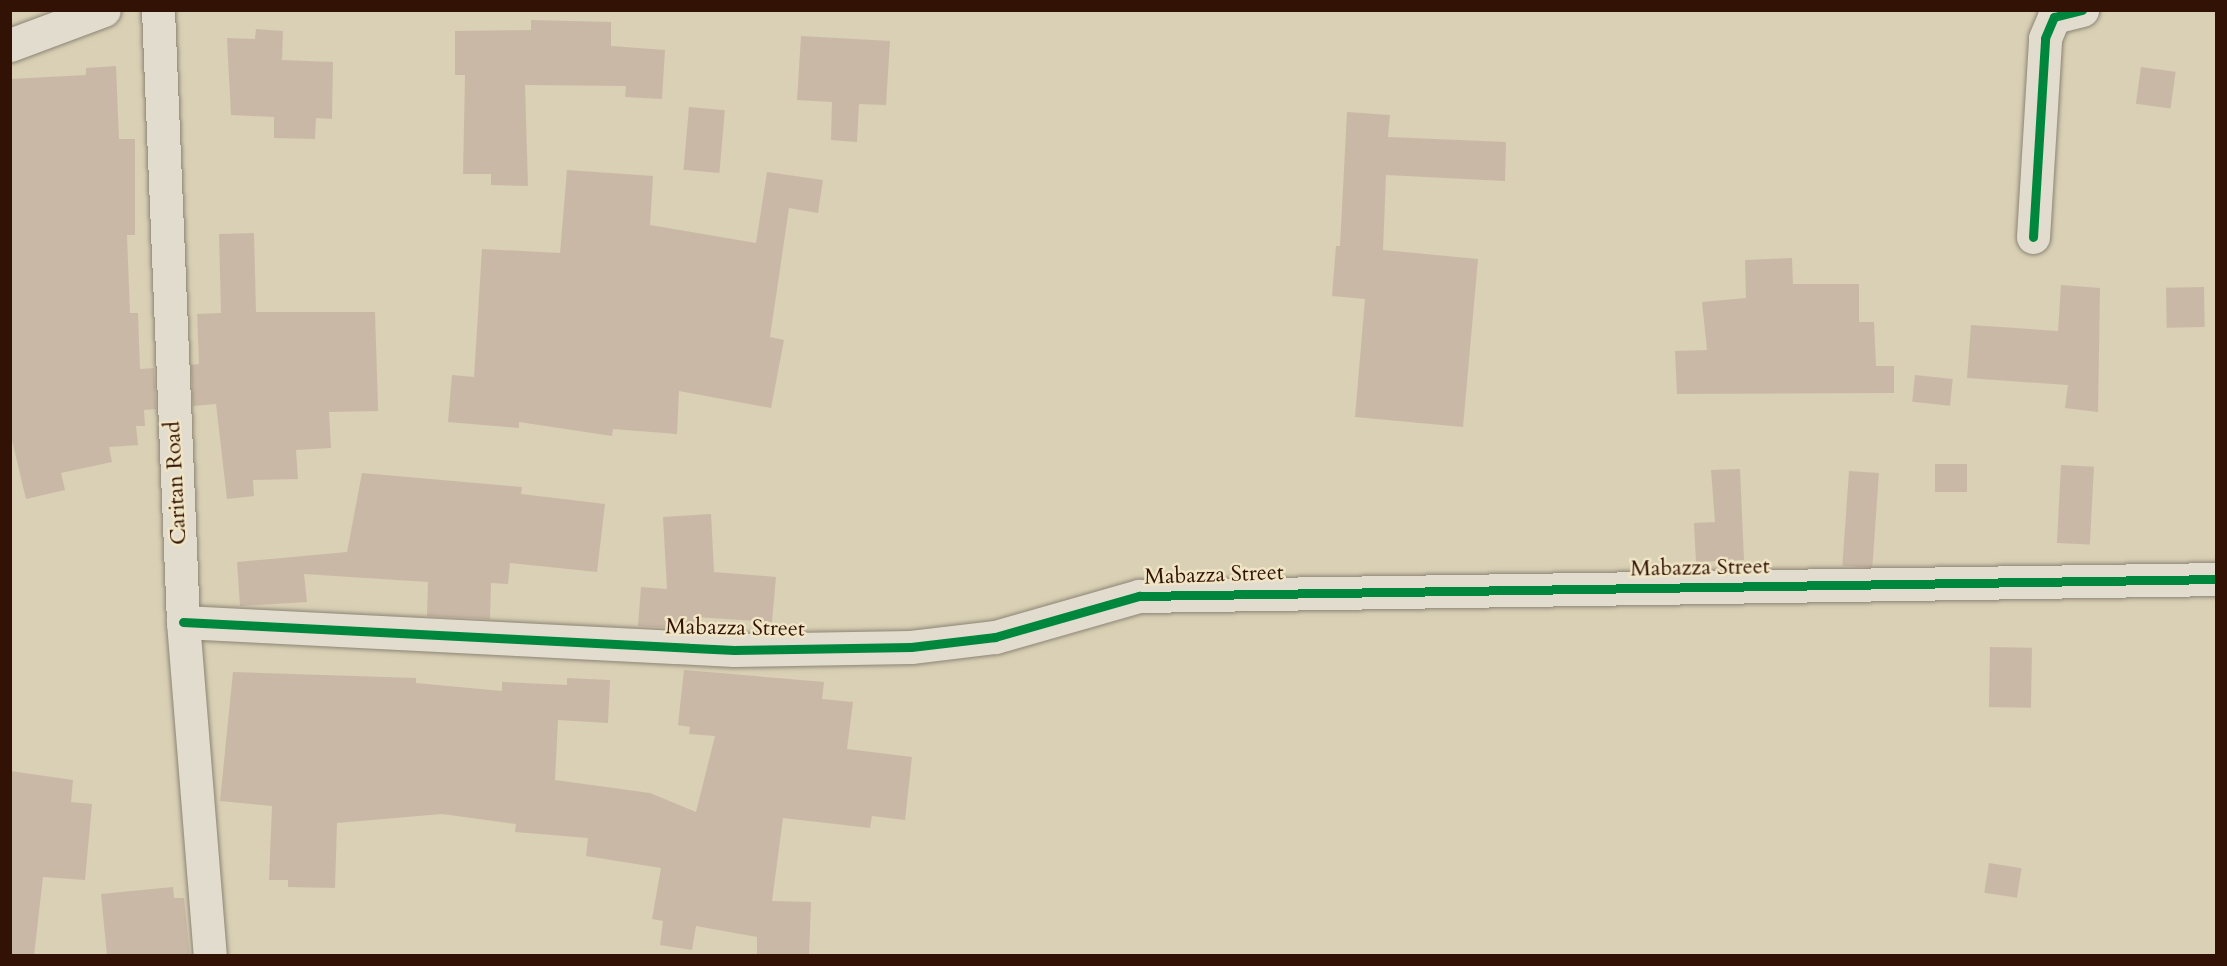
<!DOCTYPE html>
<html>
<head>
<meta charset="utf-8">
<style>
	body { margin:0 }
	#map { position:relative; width:2227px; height:966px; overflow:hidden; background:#d9d0b5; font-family:Cardo,serif }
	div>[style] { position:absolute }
	.building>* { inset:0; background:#cab8a6; transform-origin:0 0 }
	.roads { filter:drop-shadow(0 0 2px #8d8474) drop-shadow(0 0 2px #8d8474) }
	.minor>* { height:33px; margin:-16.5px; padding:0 16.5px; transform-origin:16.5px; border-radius:16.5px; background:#e1dcce }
	.secondary>* { height:33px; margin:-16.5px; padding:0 16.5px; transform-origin:16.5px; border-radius:16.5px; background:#e1dcce }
	.cycleway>* { height:9px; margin:-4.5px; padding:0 4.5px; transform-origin:4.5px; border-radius:4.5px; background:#00873e }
	span { translate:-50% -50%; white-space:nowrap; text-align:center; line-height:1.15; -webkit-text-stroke:5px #f0e5c5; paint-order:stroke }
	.street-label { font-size:22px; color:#321205 }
	.frame { position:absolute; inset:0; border:12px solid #321205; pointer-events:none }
</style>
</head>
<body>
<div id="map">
	<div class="building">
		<i style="clip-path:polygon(531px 20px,611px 22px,611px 46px,665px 50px,662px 99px,625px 97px,626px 86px,525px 85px,528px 186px,491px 185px,491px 174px,463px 174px,465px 75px,455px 75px,455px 31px,531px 30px)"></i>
		<i style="clip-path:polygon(256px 29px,283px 31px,282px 60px,333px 62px,332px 119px,316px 118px,315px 139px,274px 138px,274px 117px,231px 115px,227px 38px,255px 39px)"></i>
		<i style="clip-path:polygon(801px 36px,890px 41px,886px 105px,859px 104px,857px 142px,831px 140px,832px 102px,797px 100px)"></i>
		<i style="clip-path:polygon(116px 66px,119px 139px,135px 139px,135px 235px,127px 235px,130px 313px,138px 313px,140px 369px,154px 368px,156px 409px,144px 410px,145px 426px,136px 426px,138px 445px,109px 447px,112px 462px,61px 473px,65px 490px,26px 499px,10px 432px,10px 79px,86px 75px,86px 68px)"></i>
		<i style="left:2141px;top:67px;width:35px;height:37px;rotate:8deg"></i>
		<i style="left:689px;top:107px;width:36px;height:63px;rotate:5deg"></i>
		<i style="clip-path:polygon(1347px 112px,1390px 115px,1388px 137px,1506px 142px,1505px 181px,1386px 175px,1383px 250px,1478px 259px,1463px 427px,1355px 417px,1365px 299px,1332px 296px,1336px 246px,1340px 246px)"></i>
		<i style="clip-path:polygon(567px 170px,653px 176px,650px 225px,756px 243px,767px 172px,823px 180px,818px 213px,789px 208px,770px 337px,784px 340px,771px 408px,679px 391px,677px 434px,613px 429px,612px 436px,519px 422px,519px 428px,448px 422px,452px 375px,474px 377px,482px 249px,560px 253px)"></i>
		<i style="clip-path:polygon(254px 233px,256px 312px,375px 312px,378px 406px,378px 411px,329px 412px,331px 448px,296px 450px,298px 479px,253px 480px,254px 496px,227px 499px,216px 404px,193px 406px,191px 365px,199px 364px,197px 314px,221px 313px,219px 234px)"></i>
		<i style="clip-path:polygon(1792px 258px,1793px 284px,1859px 284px,1859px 322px,1874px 322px,1876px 366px,1894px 366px,1894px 393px,1677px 394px,1675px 351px,1707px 350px,1702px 302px,1746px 298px,1745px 260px)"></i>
		<i style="clip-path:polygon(2061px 285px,2100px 288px,2098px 412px,2065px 408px,2068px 385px,1967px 378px,1971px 325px,2058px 331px)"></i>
		<i style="left:2204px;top:287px;width:40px;height:38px;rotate:89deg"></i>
		<i style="left:1915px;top:375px;width:38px;height:27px;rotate:6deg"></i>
		<i style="left:1967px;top:464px;width:28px;height:32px;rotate:90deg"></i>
		<i style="left:2061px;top:465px;width:33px;height:78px;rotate:3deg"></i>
		<i style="clip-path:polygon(1740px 469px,1744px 560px,1696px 562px,1694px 523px,1715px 522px,1711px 470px)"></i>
		<i style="left:1849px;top:471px;width:30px;height:95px;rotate:4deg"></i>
		<i style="clip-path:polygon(362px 473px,522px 487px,521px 494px,605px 504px,597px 572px,510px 563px,508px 584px,491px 583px,490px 619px,427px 616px,428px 582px,304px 574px,307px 602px,240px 606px,237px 562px,347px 552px)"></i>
		<i style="clip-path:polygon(711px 514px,714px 572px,776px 577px,772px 622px,696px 617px,695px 629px,638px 626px,641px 587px,667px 589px,663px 517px)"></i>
		<i style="left:1990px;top:647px;width:42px;height:60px;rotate:1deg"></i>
		<i style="clip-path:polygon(684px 670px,824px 682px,822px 699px,853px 702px,847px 749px,912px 757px,905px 820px,872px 816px,870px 828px,783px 818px,772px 901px,811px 902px,809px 956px,757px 956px,757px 937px,696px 926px,692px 950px,660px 945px,663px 921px,652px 919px,661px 868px,586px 856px,588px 838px,515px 832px,516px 824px,442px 814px,337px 823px,335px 888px,288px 887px,288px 880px,269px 880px,272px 806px,220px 801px,233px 672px,416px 678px,416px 683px,502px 691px,502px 682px,567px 685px,567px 678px,610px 680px,608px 723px,558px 720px,555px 780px,650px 793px,696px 812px,715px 736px,689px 734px,690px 727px,678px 725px)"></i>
		<i style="clip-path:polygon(10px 771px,73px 780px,71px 802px,92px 804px,85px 880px,43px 877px,34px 956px,10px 956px)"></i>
		<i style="left:1989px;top:863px;width:33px;height:30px;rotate:9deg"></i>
		<i style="clip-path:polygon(173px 887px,174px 898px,184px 898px,190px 956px,107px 956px,101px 894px)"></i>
	</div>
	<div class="roads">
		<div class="minor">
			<i style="left:2033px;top:237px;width:199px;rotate:-86.5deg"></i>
			<i style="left:2045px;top:38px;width:23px;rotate:-67deg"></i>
			<i style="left:2054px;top:17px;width:29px;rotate:-14deg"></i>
			<i style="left:183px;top:622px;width:552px;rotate:2.91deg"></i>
			<i style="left:734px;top:650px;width:177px;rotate:-1deg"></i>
			<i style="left:911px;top:647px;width:85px;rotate:-6.8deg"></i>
			<i style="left:995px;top:637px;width:150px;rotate:-15.9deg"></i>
			<i style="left:1139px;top:596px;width:1077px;rotate:-0.9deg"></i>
		</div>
		<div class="secondary">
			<i style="left:158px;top:10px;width:613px;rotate:87.66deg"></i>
			<i style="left:183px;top:622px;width:335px;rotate:85.4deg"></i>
			<i style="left:10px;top:45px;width:100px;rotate:-20.4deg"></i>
		</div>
	</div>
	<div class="cycleway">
		<i style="left:2033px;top:237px;width:199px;rotate:-86.5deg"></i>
		<i style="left:2045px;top:38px;width:23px;rotate:-67deg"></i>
		<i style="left:2054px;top:17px;width:29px;rotate:-14deg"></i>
		<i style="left:183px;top:622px;width:552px;rotate:2.91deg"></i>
		<i style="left:734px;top:650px;width:177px;rotate:-1deg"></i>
		<i style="left:911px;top:647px;width:85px;rotate:-6.8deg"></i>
		<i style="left:995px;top:637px;width:150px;rotate:-15.9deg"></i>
		<i style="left:1139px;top:596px;width:1077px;rotate:-0.9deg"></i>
	</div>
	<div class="street-label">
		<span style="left:176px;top:483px;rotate:-93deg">Caritan Road</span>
		<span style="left:1700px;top:568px;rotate:-1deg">Mabazza Street</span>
		<span style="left:1214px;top:575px;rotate:-2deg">Mabazza Street</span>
		<span style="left:735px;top:628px;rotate:1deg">Mabazza Street</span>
	</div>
	<div class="frame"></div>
</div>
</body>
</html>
